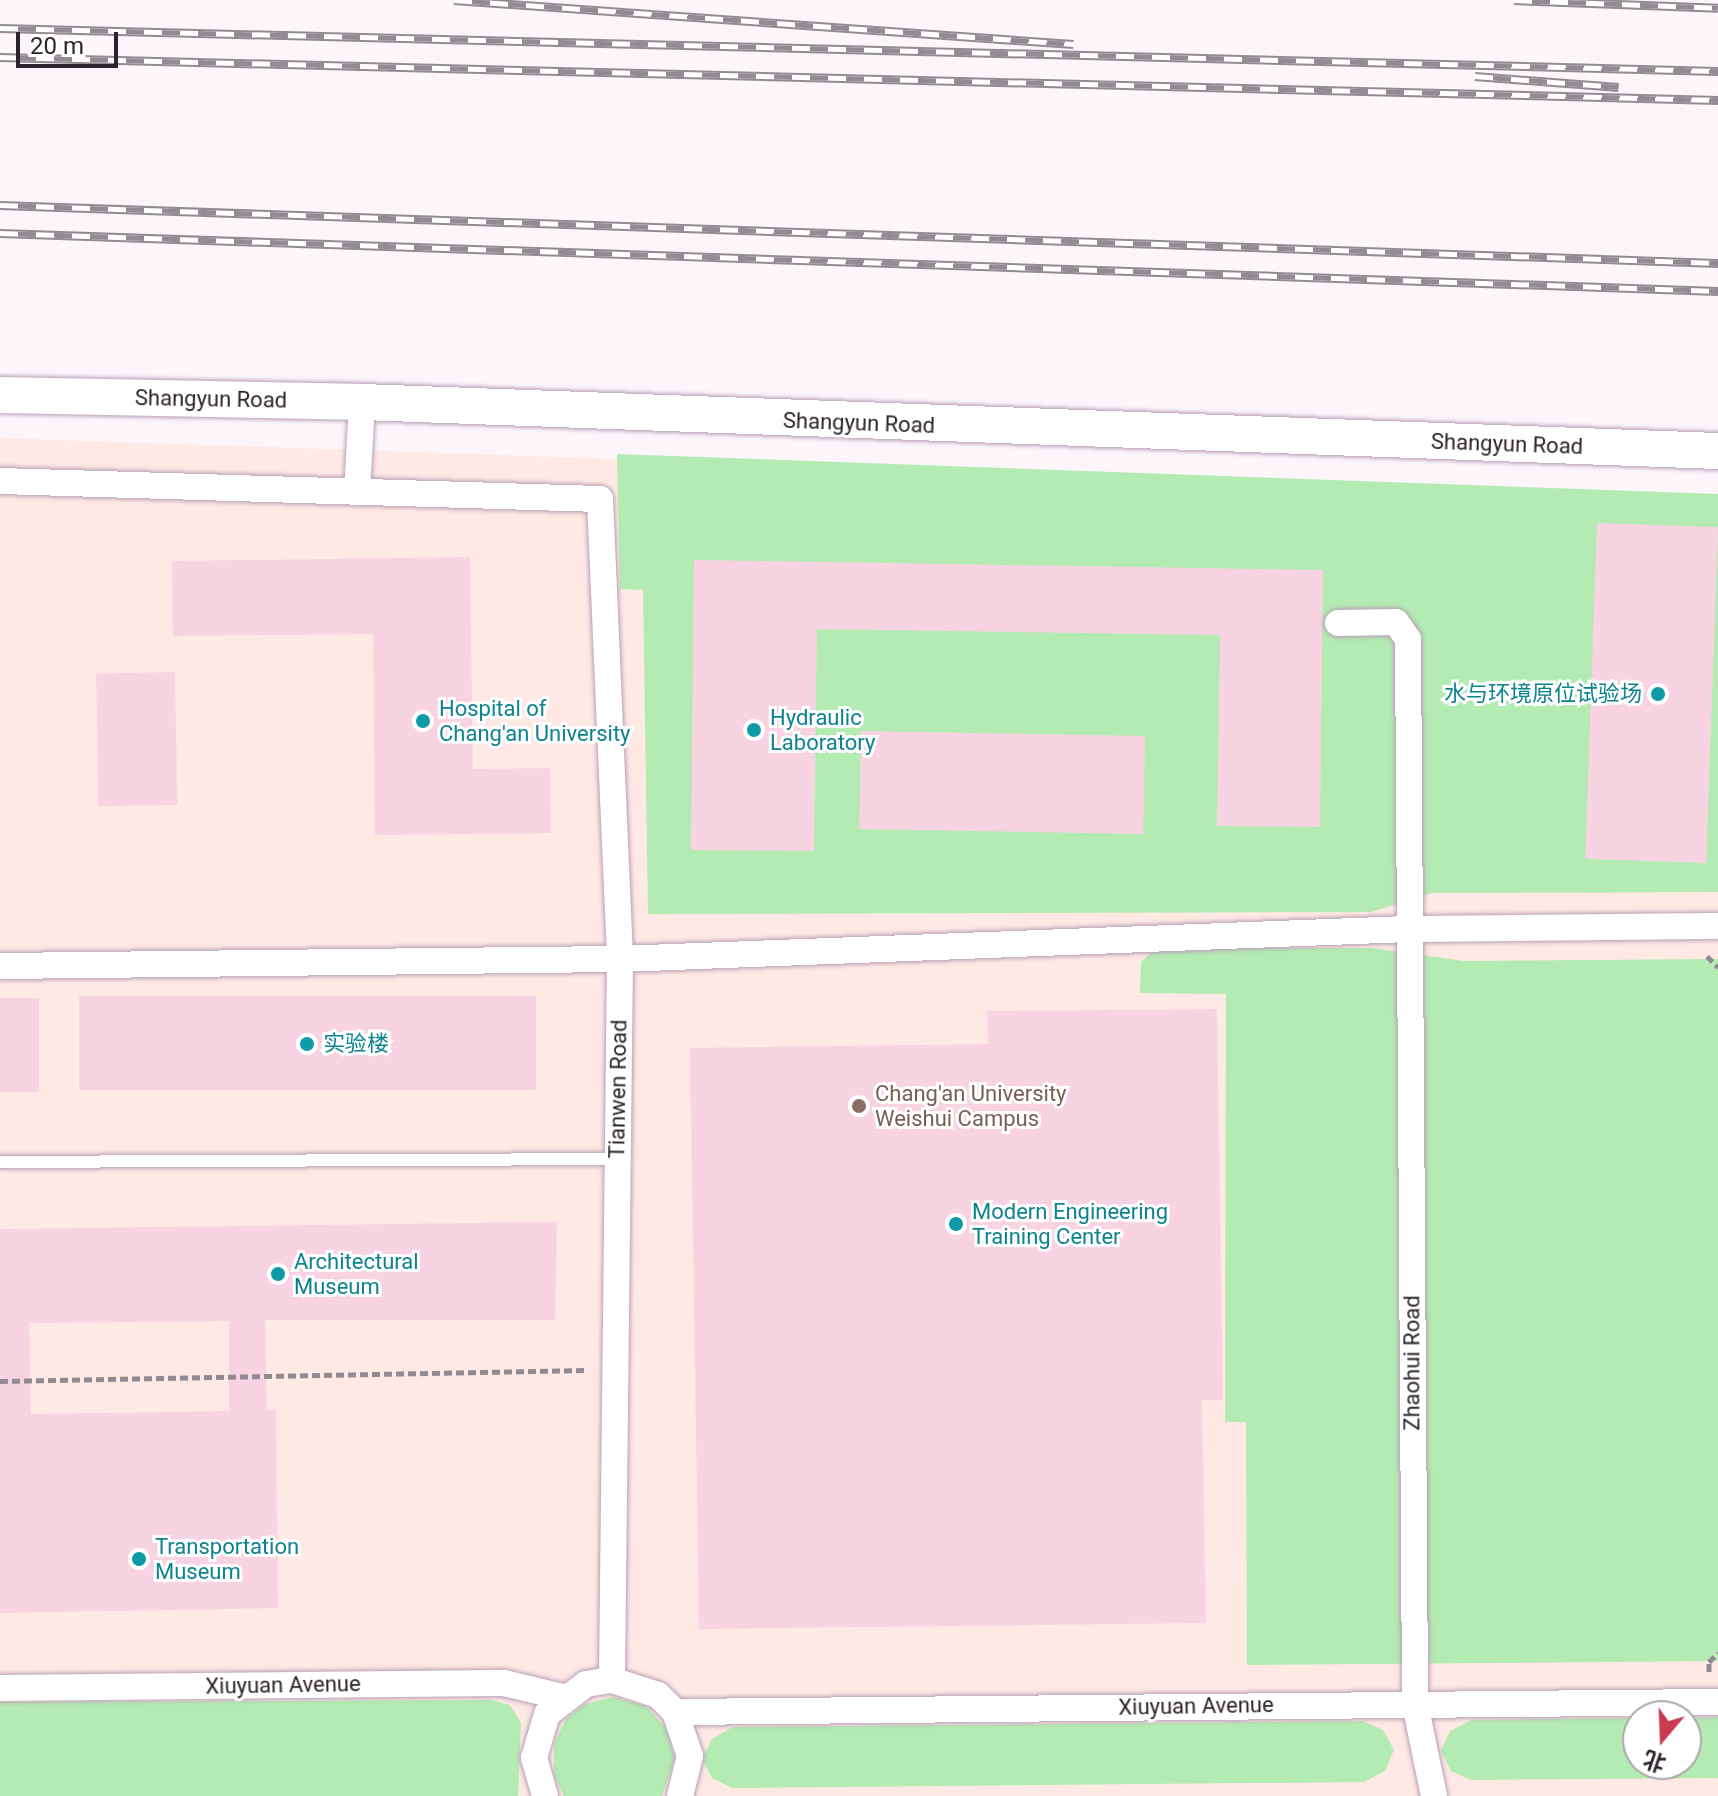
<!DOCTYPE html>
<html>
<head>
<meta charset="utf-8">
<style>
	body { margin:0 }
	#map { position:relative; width:1718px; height:1796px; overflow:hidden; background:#fcf6fb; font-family:Roboto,"Noto Sans SC",sans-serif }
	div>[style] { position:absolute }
	.education>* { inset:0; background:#fee9e4 }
	.green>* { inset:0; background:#b4ebb2 }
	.building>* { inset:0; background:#f8d4e2; transform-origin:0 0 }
	.path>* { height:5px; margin-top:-2.5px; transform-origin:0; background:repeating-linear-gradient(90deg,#928a91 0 8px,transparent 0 12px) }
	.roads { filter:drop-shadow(0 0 2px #b8a0b7) drop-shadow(0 0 2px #b8a0b7) }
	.lane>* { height:12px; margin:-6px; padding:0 6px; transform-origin:6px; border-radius:6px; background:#fff }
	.street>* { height:26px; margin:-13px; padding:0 13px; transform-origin:13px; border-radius:13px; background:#fff }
	.secondary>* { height:36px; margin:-18px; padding:0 18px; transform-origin:18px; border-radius:18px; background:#fff }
	.rail>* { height:9px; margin-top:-4.5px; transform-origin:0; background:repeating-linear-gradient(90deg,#fff 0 18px,#938b92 0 36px); box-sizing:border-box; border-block:2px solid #938b92 }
	.dots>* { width:22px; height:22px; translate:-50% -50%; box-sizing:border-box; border:4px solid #fff; border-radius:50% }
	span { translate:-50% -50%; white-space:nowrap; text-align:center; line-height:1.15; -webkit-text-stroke:6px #fff; paint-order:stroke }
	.street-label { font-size:22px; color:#2d232c }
	.culture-label { font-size:22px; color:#0d838f }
	.right { translate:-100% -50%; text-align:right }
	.left { translate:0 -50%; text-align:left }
	.education-label { font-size:22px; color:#785e54 }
	.north { position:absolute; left:1622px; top:1700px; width:80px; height:80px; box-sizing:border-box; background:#fff; border:2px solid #aba7ab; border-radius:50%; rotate:199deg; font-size:22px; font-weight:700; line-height:32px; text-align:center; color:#2d232c }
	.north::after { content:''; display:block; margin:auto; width:28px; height:36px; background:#ca3a50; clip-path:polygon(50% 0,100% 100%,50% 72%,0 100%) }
	.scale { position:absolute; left:16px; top:32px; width:102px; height:36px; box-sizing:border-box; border:4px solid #2d232c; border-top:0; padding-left:10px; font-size:24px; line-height:28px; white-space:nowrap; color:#2d232c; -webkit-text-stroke:6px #fff; paint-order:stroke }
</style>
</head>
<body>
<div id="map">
	<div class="education">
		<i style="clip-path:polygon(evenodd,0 438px,1718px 496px,1718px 1796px,0 1796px,0 438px,1638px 1716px,1686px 1716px,1686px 1764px,1638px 1764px,1638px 1716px)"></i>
	</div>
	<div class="green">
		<i style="clip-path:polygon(617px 454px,1718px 494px,1718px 892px,1432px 893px,1371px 912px,648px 914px,643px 590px,620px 589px)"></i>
		<i style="clip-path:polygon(1156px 948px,1372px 948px,1464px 961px,1718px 959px,1718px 1661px,1247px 1665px,1246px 1422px,1225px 1422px,1226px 994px,1140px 993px,1141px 962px)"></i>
		<i style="clip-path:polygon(613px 1697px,646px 1706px,667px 1729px,675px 1759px,662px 1796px,564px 1796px,554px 1775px,554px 1744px,566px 1719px,585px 1704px)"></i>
		<i style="clip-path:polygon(491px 1700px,510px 1705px,521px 1723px,518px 1796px,0 1796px,0 1702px)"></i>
		<i style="clip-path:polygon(1718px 1717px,1718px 1778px,1471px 1780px,1451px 1771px,1441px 1751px,1450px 1731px,1471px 1720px,1638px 1718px,1638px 1764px,1686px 1764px,1686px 1718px)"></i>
		<i style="clip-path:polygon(1363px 1721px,1383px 1730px,1394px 1750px,1385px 1771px,1364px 1782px,732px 1788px,712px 1778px,702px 1759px,712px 1739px,732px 1727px)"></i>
	</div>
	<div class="building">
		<i style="left:1597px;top:523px;width:121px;height:336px;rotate:2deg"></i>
		<i style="clip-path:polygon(470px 557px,473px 769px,550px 768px,551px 833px,375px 835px,373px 634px,173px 636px,172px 561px)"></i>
		<i style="clip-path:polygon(694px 560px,1323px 570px,1320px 827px,1217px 826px,1220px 635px,817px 629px,814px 851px,691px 850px)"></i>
		<i style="left:175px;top:672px;width:133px;height:79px;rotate:89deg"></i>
		<i style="left:861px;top:731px;width:284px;height:98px;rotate:1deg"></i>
		<i style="left:536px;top:996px;width:94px;height:457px;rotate:90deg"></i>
		<i style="left:0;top:998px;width:39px;height:94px"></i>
		<i style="clip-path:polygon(1217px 1009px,1223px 1400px,1202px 1400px,1206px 1623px,699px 1629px,690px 1048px,988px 1044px,987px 1011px)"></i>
		<i style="clip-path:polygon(evenodd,557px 1222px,555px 1320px,265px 1320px,267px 1410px,276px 1410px,278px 1608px,0 1613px,0 1229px,557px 1222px,229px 1321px,229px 1411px,31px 1414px,29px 1323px,229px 1321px)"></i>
	</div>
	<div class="path">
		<i style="left:1707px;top:956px;width:16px;rotate:45deg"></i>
		<i style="left:0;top:1381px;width:587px;rotate:-1.07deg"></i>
		<i style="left:1709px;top:1672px;width:10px;rotate:-90deg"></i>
		<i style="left:1709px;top:1662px;width:13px;rotate:-45deg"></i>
	</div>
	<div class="roads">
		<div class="lane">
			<i style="left:0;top:1162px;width:618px;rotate:-0.28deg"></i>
		</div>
		<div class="street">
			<i style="left:0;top:481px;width:600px;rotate:1.72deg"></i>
			<i style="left:600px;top:499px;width:460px;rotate:87.5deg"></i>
			<i style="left:620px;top:959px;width:721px;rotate:90.64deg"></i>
			<i style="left:357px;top:492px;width:90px;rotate:-86.8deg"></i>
			<i style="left:1338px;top:623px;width:58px;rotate:-1deg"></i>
			<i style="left:1396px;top:622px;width:21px;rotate:55deg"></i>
			<i style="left:1408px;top:639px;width:1065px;rotate:89.62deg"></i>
			<i style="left:1415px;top:1704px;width:94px;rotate:78.3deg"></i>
			<i style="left:0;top:966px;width:620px;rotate:-0.65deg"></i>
			<i style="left:620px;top:959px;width:790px;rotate:-2.18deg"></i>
			<i style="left:1409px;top:929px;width:309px;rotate:-0.6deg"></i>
			<i style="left:0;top:1688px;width:504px;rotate:-0.57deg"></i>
			<i style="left:504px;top:1683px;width:61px;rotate:13.3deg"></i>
			<i style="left:675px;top:1712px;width:1043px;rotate:-0.55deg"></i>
			<i style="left:545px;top:1796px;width:40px;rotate:-106deg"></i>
			<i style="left:534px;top:1758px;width:46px;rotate:-73.5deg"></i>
			<i style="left:547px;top:1714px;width:49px;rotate:-37.6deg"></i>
			<i style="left:586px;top:1684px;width:26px;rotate:-9deg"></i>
			<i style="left:612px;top:1680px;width:48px;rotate:18.1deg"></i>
			<i style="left:658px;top:1695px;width:24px;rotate:45deg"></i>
			<i style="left:675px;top:1712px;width:46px;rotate:71.2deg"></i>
			<i style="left:690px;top:1756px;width:41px;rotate:104deg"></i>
		</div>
		<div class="secondary">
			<i style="left:0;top:395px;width:362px;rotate:1.1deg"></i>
			<i style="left:362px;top:402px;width:1357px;rotate:2.07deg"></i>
		</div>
	</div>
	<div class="rail">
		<i style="left:454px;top:0;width:621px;rotate:4.07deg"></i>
		<i style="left:1514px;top:0;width:204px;rotate:2.2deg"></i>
		<i style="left:0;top:28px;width:1719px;rotate:1.43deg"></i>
		<i style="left:0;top:57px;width:1719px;rotate:1.43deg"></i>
		<i style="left:1475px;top:76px;width:144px;rotate:4.4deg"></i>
		<i style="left:0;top:205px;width:1719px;rotate:1.93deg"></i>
		<i style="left:0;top:233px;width:1719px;rotate:1.93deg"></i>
	</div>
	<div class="dots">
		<i style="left:1658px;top:694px;background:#0f9aa8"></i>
		<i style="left:423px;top:721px;background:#0f9aa8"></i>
		<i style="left:754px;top:730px;background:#0f9aa8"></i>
		<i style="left:307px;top:1044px;background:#0f9aa8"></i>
		<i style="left:859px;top:1106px;background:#8d6e63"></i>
		<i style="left:956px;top:1224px;background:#0f9aa8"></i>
		<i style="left:278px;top:1274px;background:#0f9aa8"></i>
		<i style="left:139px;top:1559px;background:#0f9aa8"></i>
	</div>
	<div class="street-label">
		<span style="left:211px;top:399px;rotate:1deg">Shangyun Road</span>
		<span style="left:859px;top:423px;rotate:2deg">Shangyun Road</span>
		<span style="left:1507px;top:444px;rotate:2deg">Shangyun Road</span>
		<span style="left:618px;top:1089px;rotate:-89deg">Tianwen Road</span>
		<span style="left:1412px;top:1363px;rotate:-90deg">Zhaohui Road</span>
		<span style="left:283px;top:1685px;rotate:-1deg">Xiuyuan Avenue</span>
		<span style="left:1196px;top:1706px;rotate:-1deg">Xiuyuan Avenue</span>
	</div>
	<div class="culture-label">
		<span class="right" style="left:1642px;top:694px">水与环境原位试验场</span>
		<span class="left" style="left:439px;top:721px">Hospital of<br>Chang'an University</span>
		<span class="left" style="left:770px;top:730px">Hydraulic<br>Laboratory</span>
		<span class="left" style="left:323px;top:1044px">实验楼</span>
		<span class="left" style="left:972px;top:1224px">Modern Engineering<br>Training Center</span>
		<span class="left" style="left:294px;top:1274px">Architectural<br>Museum</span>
		<span class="left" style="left:155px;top:1559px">Transportation<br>Museum</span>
	</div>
	<div class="education-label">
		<span class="left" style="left:875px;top:1106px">Chang'an University<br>Weishui Campus</span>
	</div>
	<div class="north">北</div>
	<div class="scale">20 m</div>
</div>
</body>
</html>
